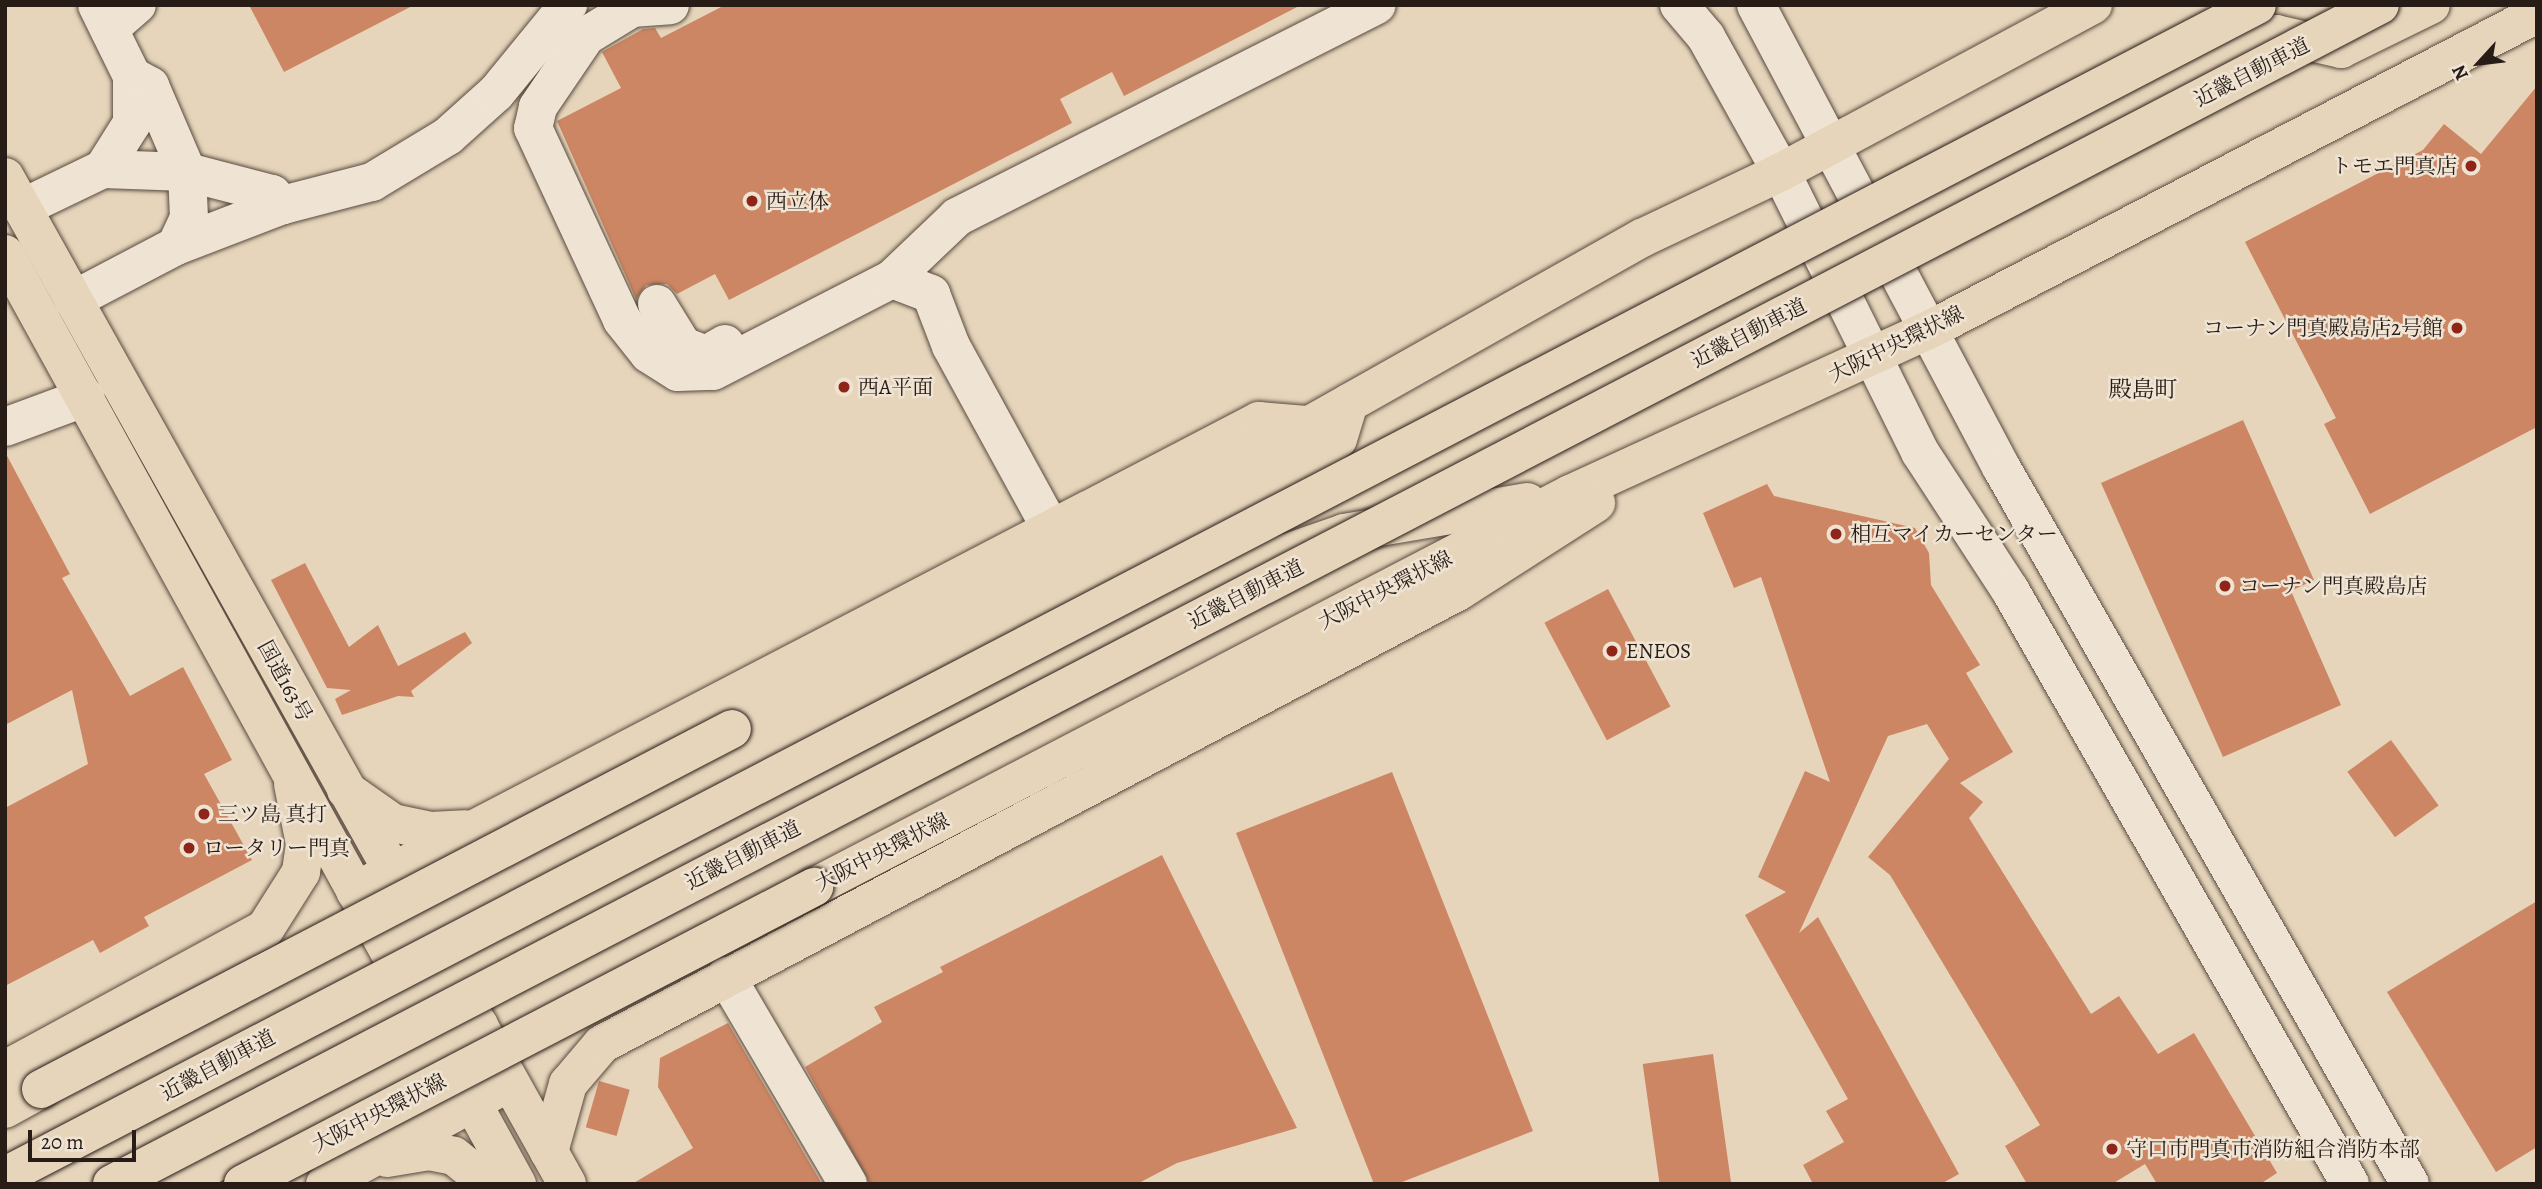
<!DOCTYPE html>
<html>
<head>
<meta charset="utf-8">
<style>
	body { margin:0 }
	#map { position:relative; width:2542px; height:1189px; overflow:hidden; background:#e6d5bb; font-family:Alegreya,"Noto Serif JP",serif }
	div>[style] { position:absolute }
	.building>* { inset:0; background:#cc8664; transform-origin:0 0 }
	.roads { filter:drop-shadow(0 0 2px #584a3f) drop-shadow(0 0 2px #584a3f) }
	.minor>* { height:38px; margin:-19px; padding:0 19px; transform-origin:19px; border-radius:19px; background:#efe4d3 }
	.major>* { height:38px; margin:-19px; padding:0 19px; transform-origin:19px; border-radius:19px; background:#e6d5bb }
	.highway>* { height:38px; margin:-19px; padding:0 19px; transform-origin:19px; border-radius:19px; background:#e6d5bb }
	.bridges { filter:drop-shadow(0 0 2px #281c16) drop-shadow(0 0 2px #281c16) }
	.major-bridge>* { height:38px; margin:-19px; padding:0 19px; transform-origin:19px; border-radius:19px; background:#e6d5bb }
	.highway-bridge>* { height:38px; margin:-19px; padding:0 19px; transform-origin:19px; border-radius:19px; background:#e6d5bb }
	.dots>* { width:19px; height:19px; translate:-50% -50%; box-sizing:border-box; border:4px solid #efe4d3; border-radius:50% }
	span { translate:-50% -50%; white-space:nowrap; text-align:center; line-height:1.15; -webkit-text-stroke:5px #efe4d3; paint-order:stroke }
	.street-label { font-size:21px; color:#281c16 }
	.poi-label { font-size:21px; color:#281c16 }
	.right { translate:-100% -50%; text-align:right }
	.left { translate:0 -50%; text-align:left }
	.neighbourhood-label { font-size:23px; color:#281c16 }
	.frame { position:absolute; inset:0; border:7px solid #281c16; pointer-events:none }
	.north { position:absolute; left:2444px; top:28px; width:70px; height:70px; -webkit-text-stroke:5px #efe4d3; paint-order:stroke; rotate:243deg; font-size:19px; font-weight:700; line-height:28px; text-align:center; color:#281c16 }
	.north::after { content:''; display:block; margin:auto; width:24px; height:32px; background:#281c16; clip-path:polygon(50% 0,100% 100%,50% 72%,0 100%) }
	.scale { position:absolute; left:28px; top:1130px; width:108px; height:32px; box-sizing:border-box; border:4px solid #281c16; border-top:0; padding-left:9px; font-size:21px; line-height:24px; white-space:nowrap; color:#281c16; -webkit-text-stroke:5px #efe4d3; paint-order:stroke }
</style>
</head>
<body>
<div id="map">
	<div class="building">
		<i style="clip-path:polygon(249px 5px,414px 5px,284px 72px)"></i>
		<i style="clip-path:polygon(725px 5px,1301px 5px,1124px 96px,1112px 72px,1060px 99px,1072px 123px,729px 300px,715px 274px,677px 294px,667px 284px,646px 285px,636px 299px,557px 121px,621px 88px,602px 52px,643px 29px,655px 28px,661px 38px)"></i>
		<i style="clip-path:polygon(2537px 86px,2537px 427px,2370px 514px,2324px 424px,2336px 418px,2245px 242px,2423px 150px,2444px 124px,2481px 154px)"></i>
		<i style="clip-path:polygon(2243px 420px,2314px 580px,2291px 591px,2341px 705px,2223px 757px,2101px 483px)"></i>
		<i style="clip-path:polygon(5px 452px,70px 574px,62px 578px,130px 696px,183px 667px,232px 760px,204px 774px,252px 860px,144px 917px,149px 926px,100px 953px,93px 940px,5px 986px,5px 808px,88px 764px,72px 690px,5px 725px)"></i>
		<i style="clip-path:polygon(1767px 484px,1774px 496px,1915px 528px,1929px 553px,1931px 585px,1980px 665px,1966px 673px,2013px 752px,1960px 783px,1983px 802px,1969px 818px,2091px 1014px,2119px 996px,2158px 1054px,2194px 1033px,2277px 1173px,2260px 1184px,2157px 1184px,2145px 1164px,2112px 1184px,2027px 1184px,2005px 1146px,2040px 1125px,1890px 875px,1868px 857px,1949px 759px,1927px 724px,1888px 736px,1799px 933px,1818px 917px,1959px 1174px,1941px 1184px,1813px 1184px,1803px 1165px,1844px 1142px,1826px 1111px,1848px 1099px,1745px 915px,1786px 892px,1758px 877px,1805px 771px,1830px 782px,1761px 577px,1734px 588px,1703px 513px)"></i>
		<i style="clip-path:polygon(305px 563px,349px 647px,378px 625px,398px 666px,465px 632px,472px 643px,411px 691px,414px 697px,398px 696px,342px 715px,335px 699px,351px 690px,327px 688px,271px 580px)"></i>
		<i style="left:1608px;top:589px;width:133px;height:72px;rotate:62deg"></i>
		<i style="left:2391px;top:740px;width:81px;height:54px;rotate:54deg"></i>
		<i style="clip-path:polygon(1392px 772px,1533px 1131px,1397px 1184px,1374px 1184px,1236px 833px)"></i>
		<i style="clip-path:polygon(1162px 855px,1297px 1128px,1177px 1163px,1137px 1184px,870px 1184px,805px 1067px,882px 1022px,874px 1007px,943px 972px,940px 967px)"></i>
		<i style="clip-path:polygon(2537px 901px,2537px 1147px,2496px 1172px,2387px 992px)"></i>
		<i style="clip-path:polygon(728px 1023px,822px 1184px,632px 1184px,693px 1148px,658px 1087px,660px 1058px)"></i>
		<i style="left:1713px;top:1054px;width:131px;height:71px;rotate:82deg"></i>
		<i style="left:599px;top:1081px;width:32px;height:48px;rotate:16deg"></i>
	</div>
	<div class="roads">
		<div class="minor">
			<i style="left:637px;top:5px;width:60px;rotate:148.7deg"></i>
			<i style="left:586px;top:36px;width:86px;rotate:124.1deg"></i>
			<i style="left:538px;top:107px;width:22px;rotate:103deg"></i>
			<i style="left:533px;top:128px;width:212px;rotate:65.1deg"></i>
			<i style="left:622px;top:320px;width:43px;rotate:51.5deg"></i>
			<i style="left:649px;top:354px;width:34px;rotate:32deg"></i>
			<i style="left:678px;top:372px;width:35px;rotate:-2deg"></i>
			<i style="left:713px;top:371px;width:201px;rotate:-27.2deg"></i>
			<i style="left:892px;top:279px;width:90px;rotate:-43.6deg"></i>
			<i style="left:957px;top:217px;width:470px;rotate:-26.8deg"></i>
			<i style="left:1679px;top:5px;width:42px;rotate:49.8deg"></i>
			<i style="left:1706px;top:37px;width:154px;rotate:60.9deg"></i>
			<i style="left:1781px;top:172px;width:313px;rotate:63.6deg"></i>
			<i style="left:1920px;top:452px;width:165px;rotate:56.9deg"></i>
			<i style="left:2010px;top:590px;width:684px;rotate:60.21deg"></i>
			<i style="left:1756px;top:5px;width:523px;rotate:62.06deg"></i>
			<i style="left:2001px;top:467px;width:825px;rotate:60.3deg"></i>
			<i style="left:631px;top:8px;width:39px;rotate:-4deg"></i>
			<i style="left:109px;top:29px;width:37px;rotate:-41deg"></i>
			<i style="left:132px;top:76px;width:21px;rotate:29deg"></i>
			<i style="left:150px;top:86px;width:94px;rotate:66.7deg"></i>
			<i style="left:187px;top:172px;width:46px;rotate:87.5deg"></i>
			<i style="left:189px;top:218px;width:31px;rotate:115deg"></i>
			<i style="left:103px;top:169px;width:84px;rotate:2deg"></i>
			<i style="left:187px;top:172px;width:88px;rotate:14.5deg"></i>
			<i style="left:272px;top:194px;width:16px;rotate:45deg"></i>
			<i style="left:22px;top:208px;width:90px;rotate:-25.7deg"></i>
			<i style="left:103px;top:169px;width:54px;rotate:-57.8deg"></i>
			<i style="left:132px;top:123px;width:47px;rotate:-90deg"></i>
			<i style="left:132px;top:76px;width:79px;rotate:-116.2deg"></i>
			<i style="left:892px;top:279px;width:42px;rotate:21deg"></i>
			<i style="left:931px;top:294px;width:56px;rotate:69deg"></i>
			<i style="left:951px;top:346px;width:237px;rotate:61.3deg"></i>
			<i style="left:73px;top:300px;width:116px;rotate:-27.7deg"></i>
			<i style="left:176px;top:246px;width:115px;rotate:-21deg"></i>
			<i style="left:283px;top:205px;width:92px;rotate:-14.5deg"></i>
			<i style="left:372px;top:182px;width:89px;rotate:-31.2deg"></i>
			<i style="left:448px;top:136px;width:64px;rotate:-41.9deg"></i>
			<i style="left:496px;top:93px;width:114px;rotate:-50.7deg"></i>
			<i style="left:657px;top:304px;width:49px;rotate:58.2deg"></i>
			<i style="left:683px;top:346px;width:25px;rotate:21deg"></i>
			<i style="left:706px;top:355px;width:22px;rotate:-30deg"></i>
			<i style="left:5px;top:427px;width:86px;rotate:-20.3deg"></i>
			<i style="left:726px;top:976px;width:241px;rotate:59.6deg"></i>
		</div>
		<div class="major">
			<i style="left:1825px;top:257px;width:462px;rotate:-27.2deg"></i>
			<i style="left:2236px;top:46px;width:42px;rotate:-16.7deg"></i>
			<i style="left:2276px;top:34px;width:67px;rotate:13deg"></i>
			<i style="left:2341px;top:49px;width:100px;rotate:-26.1deg"></i>
			<i style="left:732px;top:729px;width:632px;rotate:-27.7deg"></i>
			<i style="left:1292px;top:435px;width:402px;rotate:-29.4deg"></i>
			<i style="left:1642px;top:238px;width:154px;rotate:-25.4deg"></i>
			<i style="left:1781px;top:172px;width:354px;rotate:-28.2deg"></i>
			<i style="left:346px;top:790px;width:57px;rotate:35.1deg"></i>
			<i style="left:393px;top:823px;width:39px;rotate:12deg"></i>
			<i style="left:431px;top:831px;width:34px;rotate:-3deg"></i>
			<i style="left:814px;top:887px;width:852px;rotate:-27.47deg"></i>
			<i style="left:1570px;top:494px;width:395px;rotate:-24.6deg"></i>
			<i style="left:1929px;top:330px;width:685px;rotate:-27.46deg"></i>
			<i style="left:355px;top:891px;width:1019px;rotate:-27.47deg"></i>
			<i style="left:1259px;top:421px;width:49px;rotate:4.7deg"></i>
			<i style="left:389px;top:950px;width:1037px;rotate:-27.95deg"></i>
			<i style="left:1305px;top:464px;width:41px;rotate:-37.1deg"></i>
			<i style="left:1338px;top:439px;width:38px;rotate:-73deg"></i>
			<i style="left:5px;top:1070px;width:296px;rotate:-28.5deg"></i>
			<i style="left:265px;top:929px;width:67px;rotate:-57.7deg"></i>
			<i style="left:301px;top:872px;width:28px;rotate:-82deg"></i>
			<i style="left:305px;top:844px;width:61px;rotate:-101.3deg"></i>
			<i style="left:5px;top:1109px;width:41px;rotate:-29.1deg"></i>
			<i style="left:549px;top:1152px;width:71px;rotate:-74.4deg"></i>
			<i style="left:568px;top:1084px;width:52px;rotate:-49.6deg"></i>
			<i style="left:602px;top:1044px;width:969px;rotate:-27.86deg"></i>
			<i style="left:1459px;top:591px;width:163px;rotate:-32.7deg"></i>
			<i style="left:387px;top:1158px;width:43px;rotate:-9.5deg"></i>
			<i style="left:429px;top:1151px;width:25px;rotate:11deg"></i>
			<i style="left:454px;top:1156px;width:45px;rotate:38.7deg"></i>
			<i style="left:50px;top:1184px;width:1322px;rotate:-27.44deg"></i>
			<i style="left:1223px;top:575px;width:128px;rotate:-19.1deg"></i>
			<i style="left:1344px;top:533px;width:186px;rotate:-9.6deg"></i>
			<i style="left:175px;top:1184px;width:343px;rotate:-27.6deg"></i>
			<i style="left:325px;top:1184px;width:211px;rotate:-28.9deg"></i>
		</div>
		<div class="highway">
			<i style="left:5px;top:177px;width:1153px;rotate:60.83deg"></i>
			<i style="left:5px;top:254px;width:1062px;rotate:61.17deg"></i>
		</div>
	</div>
	<div class="bridges">
		<div class="major-bridge">
			<i style="left:41px;top:1089px;width:779px;rotate:-27.52deg"></i>
			<i style="left:243px;top:1184px;width:644px;rotate:-27.48deg"></i>
		</div>
		<div class="highway-bridge">
			<i style="left:5px;top:1176px;width:2538px;rotate:-27.47deg"></i>
			<i style="left:112px;top:1184px;width:2556px;rotate:-27.47deg"></i>
		</div>
	</div>
	<div class="dots">
		<i style="left:2471px;top:166px;background:#8f2418"></i>
		<i style="left:752px;top:201px;background:#8f2418"></i>
		<i style="left:2457px;top:328px;background:#8f2418"></i>
		<i style="left:844px;top:387px;background:#8f2418"></i>
		<i style="left:1836px;top:534px;background:#8f2418"></i>
		<i style="left:2225px;top:586px;background:#8f2418"></i>
		<i style="left:1612px;top:651px;background:#8f2418"></i>
		<i style="left:204px;top:814px;background:#8f2418"></i>
		<i style="left:189px;top:848px;background:#8f2418"></i>
		<i style="left:2112px;top:1149px;background:#8f2418"></i>
	</div>
	<div class="street-label">
		<span style="left:2252px;top:72px;rotate:-27deg">近畿自動車道</span>
		<span style="left:1749px;top:333px;rotate:-27deg">近畿自動車道</span>
		<span style="left:1896px;top:344px;rotate:-26deg">大阪中央環状線</span>
		<span style="left:1385px;top:590px;rotate:-27deg">大阪中央環状線</span>
		<span style="left:1246px;top:594px;rotate:-27deg">近畿自動車道</span>
		<span style="left:285px;top:681px;rotate:61deg">国道163号</span>
		<span style="left:882px;top:852px;rotate:-27deg">大阪中央環状線</span>
		<span style="left:743px;top:855px;rotate:-27deg">近畿自動車道</span>
		<span style="left:218px;top:1065px;rotate:-28deg">近畿自動車道</span>
		<span style="left:379px;top:1113px;rotate:-27deg">大阪中央環状線</span>
	</div>
	<div class="poi-label">
		<span class="right" style="left:2457px;top:166px">トモエ門真店</span>
		<span class="left" style="left:766px;top:201px">西立体</span>
		<span class="right" style="left:2443px;top:328px">コーナン門真殿島店2号館</span>
		<span class="left" style="left:858px;top:387px">西A平面</span>
		<span class="left" style="left:1850px;top:534px">相互マイカーセンター</span>
		<span class="left" style="left:2239px;top:586px">コーナン門真殿島店</span>
		<span class="left" style="left:1626px;top:651px">ENEOS</span>
		<span class="left" style="left:218px;top:814px">三ツ島 真打</span>
		<span class="left" style="left:203px;top:848px">ロータリー門真</span>
		<span class="left" style="left:2126px;top:1149px">守口市門真市消防組合消防本部</span>
	</div>
	<div class="neighbourhood-label">
		<span style="left:2143px;top:390px">殿島町</span>
	</div>
	<div class="frame"></div>
	<div class="north">N</div>
	<div class="scale">20 m</div>
</div>
</body>
</html>
